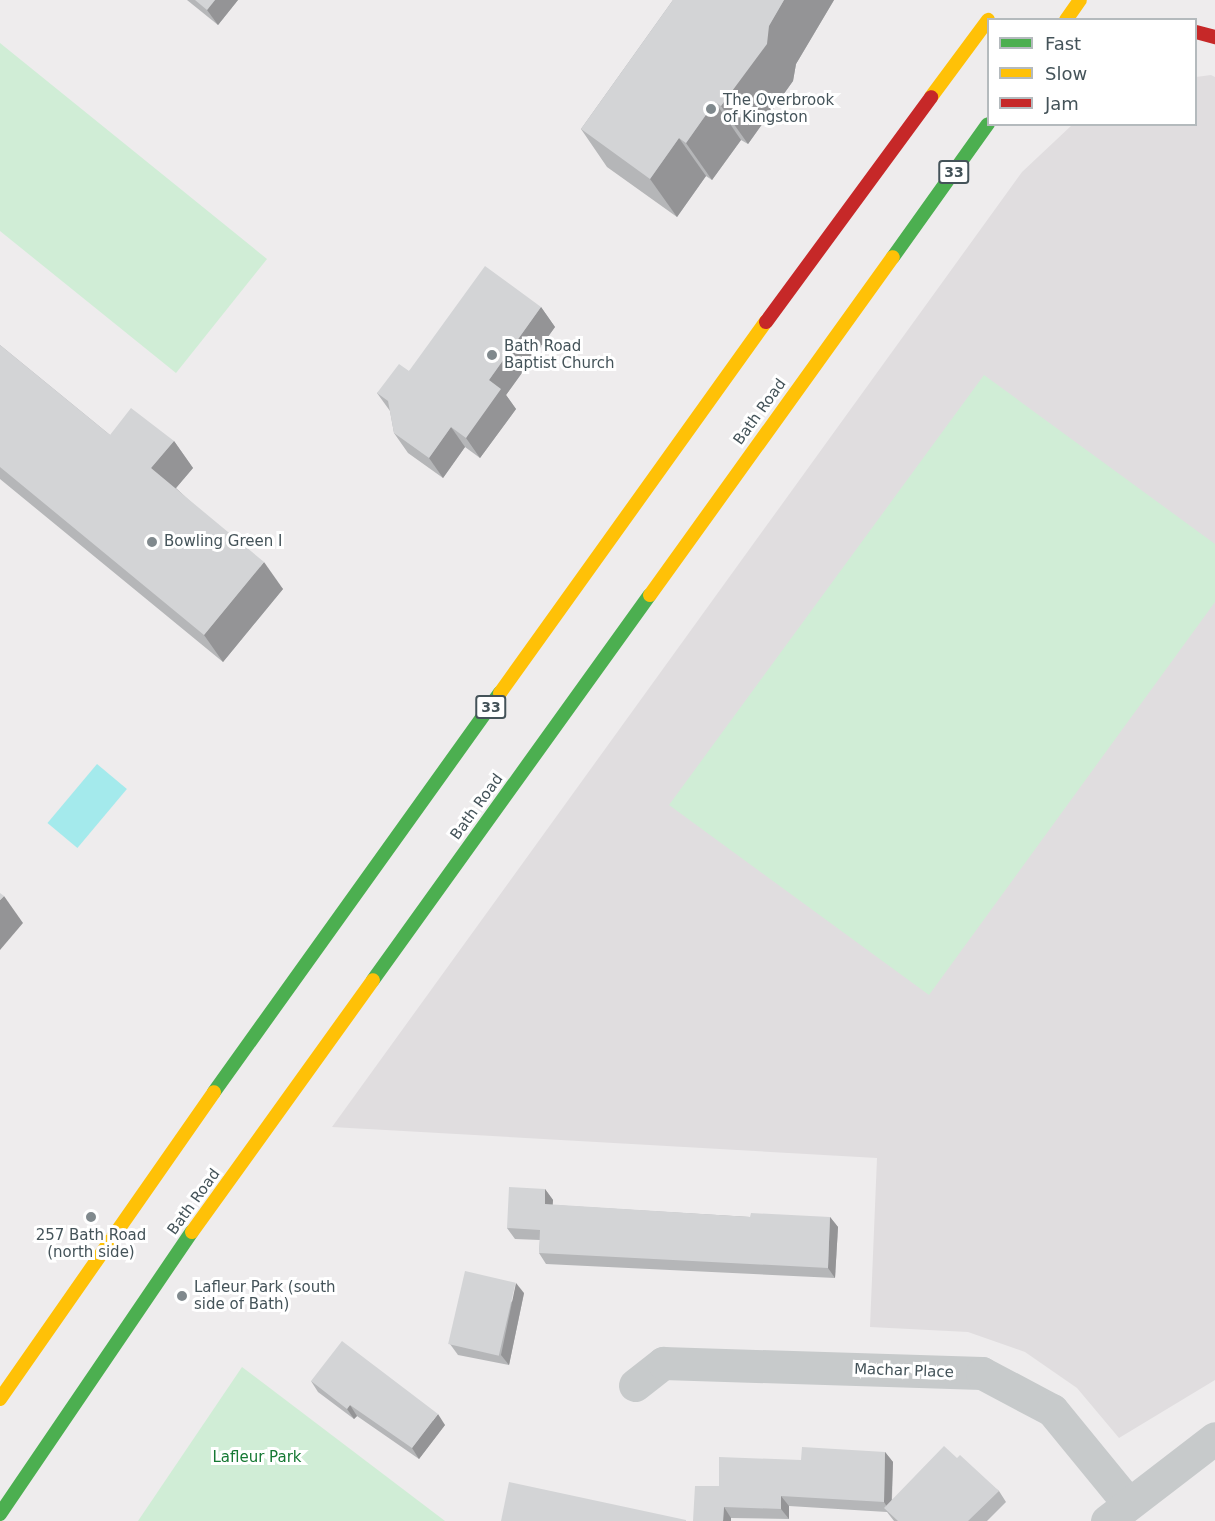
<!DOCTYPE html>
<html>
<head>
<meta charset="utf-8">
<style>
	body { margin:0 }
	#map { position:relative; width:1215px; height:1521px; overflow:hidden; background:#eeeced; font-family:"DejaVu Sans",sans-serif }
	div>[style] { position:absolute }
	.education>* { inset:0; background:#e0dddf }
	.green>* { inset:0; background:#d0edd6 }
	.water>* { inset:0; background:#a4eaec; transform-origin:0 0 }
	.street>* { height:33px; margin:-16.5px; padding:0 16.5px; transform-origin:16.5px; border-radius:16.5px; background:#c7cacb }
	.fast>* { height:14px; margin:-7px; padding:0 7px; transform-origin:7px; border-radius:7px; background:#4caf50 }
	.slow>* { height:14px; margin:-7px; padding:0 7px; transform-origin:7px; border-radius:7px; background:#ffc107 }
	.jam>* { height:14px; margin:-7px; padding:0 7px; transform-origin:7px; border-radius:7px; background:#c62828 }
	.wall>* { inset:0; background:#b5b6b8 }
	.shaded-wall>* { inset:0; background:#949496 }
	.building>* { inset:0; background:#d3d4d6; transform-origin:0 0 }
	.dots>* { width:16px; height:16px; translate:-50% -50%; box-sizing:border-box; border:3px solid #fff; border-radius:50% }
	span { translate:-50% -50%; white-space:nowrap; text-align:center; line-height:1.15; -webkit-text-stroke:6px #fff; paint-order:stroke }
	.shield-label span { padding:2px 4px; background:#fff; border:2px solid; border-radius:4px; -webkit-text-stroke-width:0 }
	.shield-label { font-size:14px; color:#445359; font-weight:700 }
	.poi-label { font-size:15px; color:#445359 }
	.left { translate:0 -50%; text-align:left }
	.street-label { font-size:15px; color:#445359 }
	.park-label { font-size:15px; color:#167934 }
	.legend { position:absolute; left:987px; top:18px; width:210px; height:108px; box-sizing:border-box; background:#fff; border:2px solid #b4babd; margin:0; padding:8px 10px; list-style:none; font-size:18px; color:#445359 }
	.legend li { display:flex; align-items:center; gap:12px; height:30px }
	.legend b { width:30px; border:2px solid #b4babd }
</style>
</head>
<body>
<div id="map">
	<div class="education">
		<i style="clip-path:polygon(1211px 75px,1215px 77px,1215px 1380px,1119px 1438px,1077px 1388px,1025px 1352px,968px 1332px,870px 1327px,877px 1158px,332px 1127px,1022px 172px,1072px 125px,1196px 124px,1196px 77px)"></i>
	</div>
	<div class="green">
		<i style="clip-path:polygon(0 43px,267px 259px,176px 373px,0 231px)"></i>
		<i style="clip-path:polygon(984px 375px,1215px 544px,1215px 602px,929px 995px,669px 805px)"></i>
		<i style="clip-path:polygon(242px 1367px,445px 1521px,138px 1521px)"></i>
	</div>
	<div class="water">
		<i style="left:97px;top:764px;width:39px;height:77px;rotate:40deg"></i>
	</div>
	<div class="street">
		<i style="left:635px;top:1385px;width:36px;rotate:-38deg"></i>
		<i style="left:663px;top:1363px;width:319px;rotate:1.8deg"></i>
		<i style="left:982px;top:1373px;width:79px;rotate:27.9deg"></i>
		<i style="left:1052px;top:1410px;width:120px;rotate:50.7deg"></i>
		<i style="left:1107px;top:1521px;width:136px;rotate:-37.5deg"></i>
	</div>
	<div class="fast">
		<i style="left:893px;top:257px;width:163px;rotate:-54.5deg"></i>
		<i style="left:373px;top:980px;width:474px;rotate:-54.3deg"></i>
		<i style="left:214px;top:1092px;width:491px;rotate:-54.4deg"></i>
		<i style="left:0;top:1514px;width:341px;rotate:-55.8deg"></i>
	</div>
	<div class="slow">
		<i style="left:1066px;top:20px;width:24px;rotate:-55deg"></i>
		<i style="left:931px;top:97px;width:96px;rotate:-53.5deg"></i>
		<i style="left:650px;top:595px;width:416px;rotate:-54.3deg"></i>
		<i style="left:500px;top:693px;width:457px;rotate:-54.4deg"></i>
		<i style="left:192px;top:1232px;width:310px;rotate:-54.3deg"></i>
		<i style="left:0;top:1399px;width:374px;rotate:-55.1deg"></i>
	</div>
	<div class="jam">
		<i style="left:1196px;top:32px;width:20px;rotate:15deg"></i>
		<i style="left:766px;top:322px;width:279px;rotate:-53.7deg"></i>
	</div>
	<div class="wall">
		<i style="clip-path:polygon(187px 0,238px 0,218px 25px)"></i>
		<i style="clip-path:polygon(673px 0,834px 0,796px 64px,793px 81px,748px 144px,741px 140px,712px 180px,706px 176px,677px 217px,607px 167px,581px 129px)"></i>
		<i style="clip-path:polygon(541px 307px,555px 327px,506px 395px,516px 409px,480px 458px,465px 447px,443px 478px,408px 453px,394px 433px,390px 411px,377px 393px,409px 371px)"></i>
		<i style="clip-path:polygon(0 345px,110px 435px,174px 441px,193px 468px,176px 488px,283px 589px,223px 662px,0 479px)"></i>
		<i style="clip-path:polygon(545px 1189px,553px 1200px,552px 1205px,750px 1217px,830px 1217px,838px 1227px,835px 1278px,546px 1264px,539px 1253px,540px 1240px,515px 1239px,507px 1228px)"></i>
		<i style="clip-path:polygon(524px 1293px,509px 1365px,458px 1355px,450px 1344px)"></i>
		<i style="clip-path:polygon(311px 1381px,445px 1425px,419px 1459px,357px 1416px,354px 1419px,318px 1392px)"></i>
		<i style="clip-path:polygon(885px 1452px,893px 1462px,892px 1500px,957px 1458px,999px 1491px,1006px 1502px,987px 1521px,894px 1521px,887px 1512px,789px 1506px,789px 1519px,731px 1518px,693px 1521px,719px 1486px,801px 1460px)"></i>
	</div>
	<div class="shaded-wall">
		<i style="clip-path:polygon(215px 0,238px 0,218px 25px,207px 10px)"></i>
		<i style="clip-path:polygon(784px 0,834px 0,796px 64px,793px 81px,748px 144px,721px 106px)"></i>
		<i style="clip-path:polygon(715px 102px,741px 140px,712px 180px,686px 143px)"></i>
		<i style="clip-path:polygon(679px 138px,706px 176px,677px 217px,650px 179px)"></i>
		<i style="clip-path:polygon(541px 307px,555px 327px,506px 395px,516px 409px,480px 458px,466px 438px,489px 380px)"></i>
		<i style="clip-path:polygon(451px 427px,465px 447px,443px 478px,429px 458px)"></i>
		<i style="clip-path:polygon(174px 441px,193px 468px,170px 495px,151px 468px)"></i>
		<i style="clip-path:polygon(264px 562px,283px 589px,223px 662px,204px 635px)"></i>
		<i style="clip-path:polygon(4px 896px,23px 923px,0 950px,0 900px)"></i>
		<i style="clip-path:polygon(545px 1189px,553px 1200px,552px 1215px,545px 1204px)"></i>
		<i style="clip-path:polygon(830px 1217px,838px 1227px,835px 1278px,828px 1268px)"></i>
		<i style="clip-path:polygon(516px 1283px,524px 1293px,509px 1365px,501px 1355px)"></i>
		<i style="clip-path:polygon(350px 1405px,357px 1416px,354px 1419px,347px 1409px)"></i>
		<i style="clip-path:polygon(438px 1414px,445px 1425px,419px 1459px,412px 1448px)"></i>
		<i style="clip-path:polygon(885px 1452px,893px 1462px,891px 1513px,884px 1502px)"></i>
		<i style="clip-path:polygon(781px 1496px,789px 1506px,789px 1519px,781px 1509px)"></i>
		<i style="clip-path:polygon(724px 1507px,731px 1518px,731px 1521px,723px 1521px)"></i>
	</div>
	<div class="building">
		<i style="clip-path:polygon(195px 0,215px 0,207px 10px)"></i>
		<i style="clip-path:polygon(673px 0,784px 0,769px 26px,767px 44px,721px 106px,715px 102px,686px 143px,679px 138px,650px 179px,581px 129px)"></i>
		<i style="clip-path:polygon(485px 266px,541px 307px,489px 380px,501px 389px,466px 438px,451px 427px,429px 458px,394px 433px,388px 401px,377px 393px,399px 364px,409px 371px)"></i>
		<i style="clip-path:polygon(0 345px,110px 435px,131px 408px,174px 441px,151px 468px,264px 562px,204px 635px,0 467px)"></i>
		<i style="clip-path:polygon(0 893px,4px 896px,0 900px)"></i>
		<i style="clip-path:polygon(509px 1187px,545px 1189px,545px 1204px,750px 1217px,751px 1213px,830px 1217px,828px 1268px,539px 1253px,540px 1230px,507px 1228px)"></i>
		<i style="left:465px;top:1271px;width:52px;height:75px;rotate:13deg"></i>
		<i style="clip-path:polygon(342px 1341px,438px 1414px,412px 1448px,350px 1405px,347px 1409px,311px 1381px)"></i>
		<i style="clip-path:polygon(944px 1446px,957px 1458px,960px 1455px,999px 1491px,968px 1521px,898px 1521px,884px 1508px)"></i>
		<i style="clip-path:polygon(802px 1447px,885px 1452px,884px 1502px,781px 1496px,781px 1509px,724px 1507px,723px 1521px,693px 1521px,695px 1486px,719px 1486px,719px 1457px,801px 1460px)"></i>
		<i style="clip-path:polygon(509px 1482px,686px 1520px,686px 1521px,501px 1521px)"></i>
	</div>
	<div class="dots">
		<i style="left:711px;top:109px;background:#80898d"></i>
		<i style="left:492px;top:355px;background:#80898d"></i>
		<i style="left:152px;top:542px;background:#80898d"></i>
		<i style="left:91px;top:1217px;background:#80898d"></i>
		<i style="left:182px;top:1296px;background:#80898d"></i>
	</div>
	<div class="shield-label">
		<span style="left:954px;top:172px">33</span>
		<span style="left:491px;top:707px">33</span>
	</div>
	<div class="poi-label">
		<span class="left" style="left:723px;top:109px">The Overbrook<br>of Kingston</span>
		<span class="left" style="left:504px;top:355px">Bath Road<br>Baptist Church</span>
		<span class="left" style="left:164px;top:542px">Bowling Green I</span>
		<span style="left:91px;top:1244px">257 Bath Road<br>(north side)</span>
		<span class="left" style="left:194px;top:1296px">Lafleur Park (south<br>side of Bath)</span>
	</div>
	<div class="street-label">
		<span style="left:760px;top:412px;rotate:-54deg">Bath Road</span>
		<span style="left:477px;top:807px;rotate:-54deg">Bath Road</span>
		<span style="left:194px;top:1202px;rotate:-54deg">Bath Road</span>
		<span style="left:904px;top:1371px;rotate:2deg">Machar Place</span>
	</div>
	<div class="park-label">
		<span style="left:257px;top:1458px">Lafleur Park</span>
	</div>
	<ul class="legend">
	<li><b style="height:8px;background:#4caf50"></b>Fast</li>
	<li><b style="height:8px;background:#ffc107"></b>Slow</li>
	<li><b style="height:8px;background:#c62828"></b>Jam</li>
	</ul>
</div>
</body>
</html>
